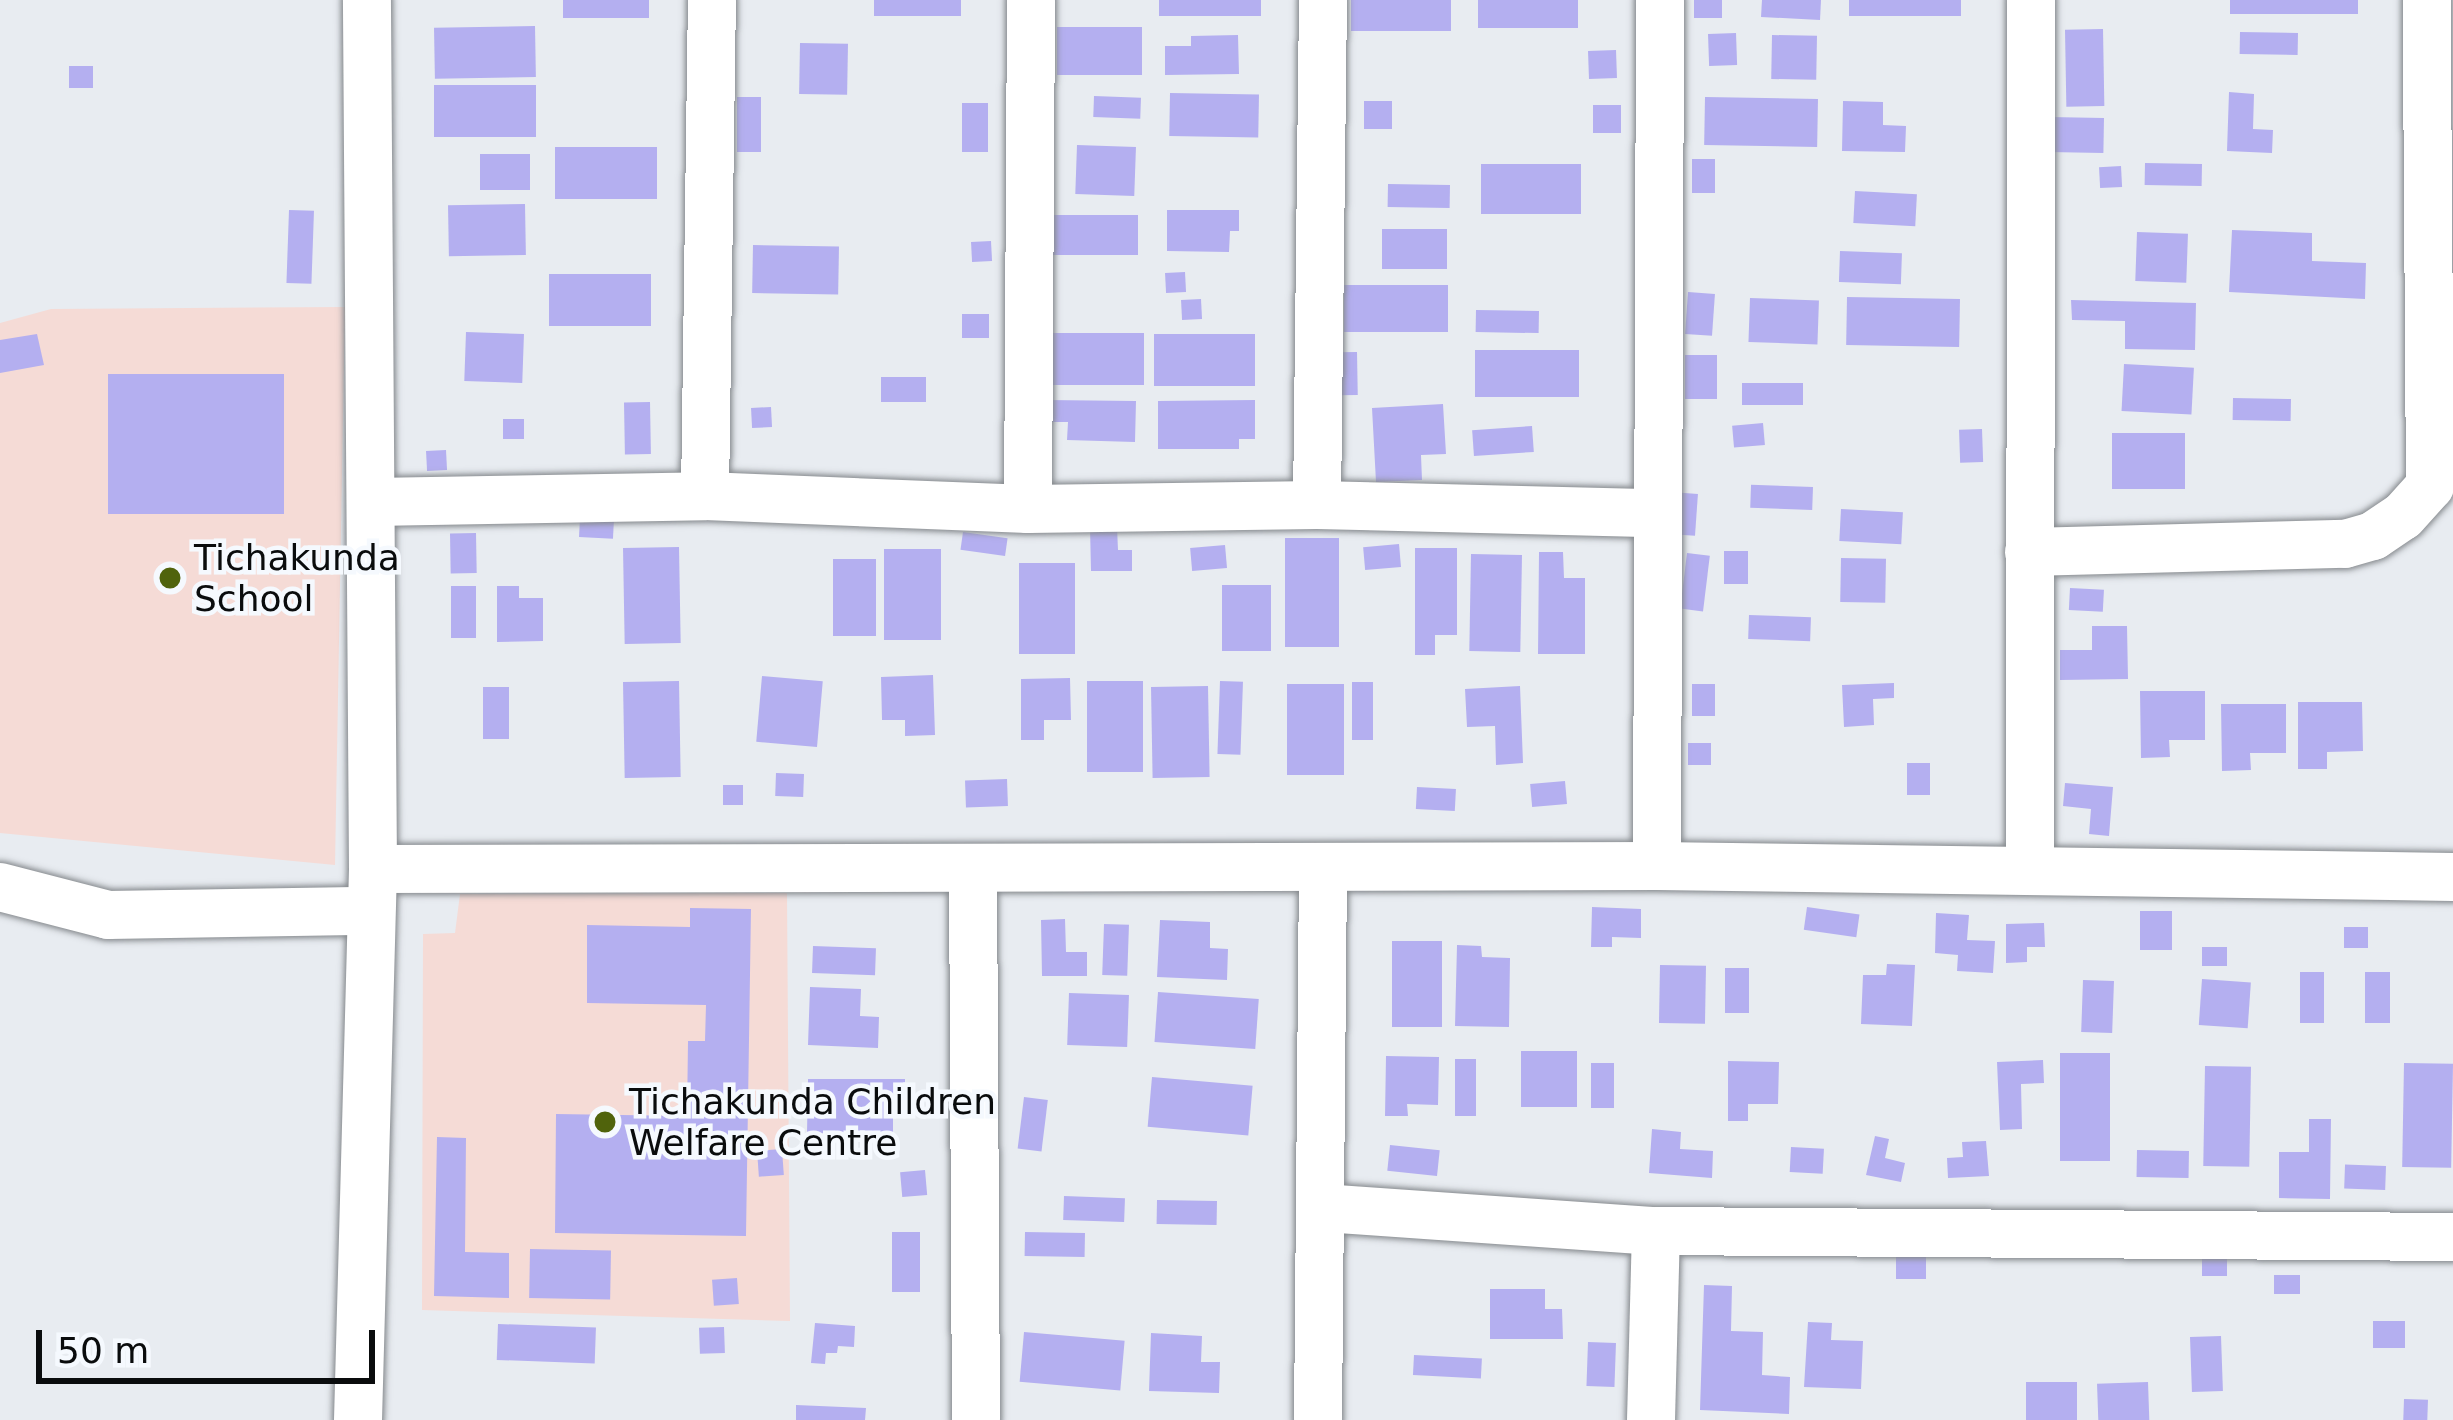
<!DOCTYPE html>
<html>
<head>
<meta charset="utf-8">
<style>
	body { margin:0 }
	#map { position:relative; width:2453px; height:1420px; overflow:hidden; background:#e8ecf1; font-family:"DejaVu Sans",sans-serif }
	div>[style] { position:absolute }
	.education>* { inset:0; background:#f5dbd6 }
	.building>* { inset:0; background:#b4aff0; transform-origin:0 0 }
	.roads { filter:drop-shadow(0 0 3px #85898d) drop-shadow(0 0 3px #85898d) }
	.minor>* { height:48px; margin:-24px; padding:0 24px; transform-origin:24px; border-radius:24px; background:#fff }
	.dots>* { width:33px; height:33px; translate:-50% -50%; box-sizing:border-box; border:6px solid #f5f9fe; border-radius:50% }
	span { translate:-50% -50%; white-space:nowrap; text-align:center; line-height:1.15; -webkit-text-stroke:9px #f5f9fe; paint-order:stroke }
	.poi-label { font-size:36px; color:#0a0c0d }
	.left { translate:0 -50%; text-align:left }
	.scale { position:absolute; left:36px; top:1330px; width:339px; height:54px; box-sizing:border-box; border:6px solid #0a0c0d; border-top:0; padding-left:15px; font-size:36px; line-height:42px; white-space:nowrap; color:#0a0c0d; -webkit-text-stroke:9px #f5f9fe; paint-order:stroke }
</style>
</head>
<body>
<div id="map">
	<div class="education">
		<i style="clip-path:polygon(345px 307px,335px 865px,0 833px,0 323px,51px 309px)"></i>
		<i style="clip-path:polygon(787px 893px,790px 1321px,422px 1310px,423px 934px,455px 933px,460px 894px)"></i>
	</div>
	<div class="building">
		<i style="left:563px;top:0;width:86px;height:18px"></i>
		<i style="left:874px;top:0;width:87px;height:16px"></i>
		<i style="left:1159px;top:0;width:102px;height:16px"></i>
		<i style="left:1351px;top:0;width:100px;height:31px"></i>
		<i style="left:1478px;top:0;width:100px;height:28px"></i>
		<i style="left:1694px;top:0;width:28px;height:18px"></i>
		<i style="clip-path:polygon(1762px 0,1821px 0,1820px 20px,1761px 17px)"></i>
		<i style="left:1849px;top:0;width:112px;height:16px"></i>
		<i style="left:2230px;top:0;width:128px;height:14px"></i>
		<i style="left:535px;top:26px;width:51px;height:101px;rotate:89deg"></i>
		<i style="left:1057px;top:27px;width:85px;height:48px"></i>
		<i style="left:2103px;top:29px;width:77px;height:38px;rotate:89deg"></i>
		<i style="left:2240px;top:32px;width:58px;height:22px;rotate:1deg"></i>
		<i style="left:1736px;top:33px;width:32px;height:28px;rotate:88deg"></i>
		<i style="clip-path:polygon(1238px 35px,1239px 74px,1165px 75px,1165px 46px,1191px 46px,1191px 36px)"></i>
		<i style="left:1772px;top:35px;width:45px;height:44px;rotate:1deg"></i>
		<i style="left:800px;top:43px;width:48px;height:51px;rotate:1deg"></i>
		<i style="left:1616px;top:50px;width:28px;height:28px;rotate:88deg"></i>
		<i style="left:69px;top:66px;width:24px;height:22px"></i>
		<i style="left:536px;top:85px;width:52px;height:102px;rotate:90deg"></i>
		<i style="clip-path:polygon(2229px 92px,2254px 94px,2253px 129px,2273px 130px,2272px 153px,2227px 151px)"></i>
		<i style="left:1170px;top:93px;width:89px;height:43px;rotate:1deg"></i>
		<i style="left:1094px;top:96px;width:47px;height:21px;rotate:2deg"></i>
		<i style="left:737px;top:97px;width:24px;height:55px"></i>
		<i style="left:1705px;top:97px;width:113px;height:48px;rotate:1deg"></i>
		<i style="left:1392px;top:101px;width:28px;height:28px;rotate:90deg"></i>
		<i style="clip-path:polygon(1843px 101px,1883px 102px,1883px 125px,1906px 126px,1905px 152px,1842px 151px)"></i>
		<i style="left:988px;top:103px;width:49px;height:26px;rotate:90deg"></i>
		<i style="left:1593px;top:105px;width:28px;height:28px"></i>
		<i style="left:2049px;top:117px;width:55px;height:35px;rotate:1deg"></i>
		<i style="left:1077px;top:145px;width:59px;height:49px;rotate:2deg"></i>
		<i style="left:657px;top:147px;width:52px;height:102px;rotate:90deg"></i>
		<i style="left:480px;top:154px;width:50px;height:36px"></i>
		<i style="left:1715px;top:159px;width:34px;height:23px;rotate:90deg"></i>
		<i style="left:2145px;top:163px;width:57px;height:22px;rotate:1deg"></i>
		<i style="left:1481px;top:164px;width:100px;height:50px"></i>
		<i style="left:2121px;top:166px;width:21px;height:22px;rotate:87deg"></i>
		<i style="left:1388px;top:184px;width:62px;height:23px;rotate:1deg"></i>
		<i style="left:1855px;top:191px;width:62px;height:32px;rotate:3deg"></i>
		<i style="left:525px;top:204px;width:51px;height:77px;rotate:89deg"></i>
		<i style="left:289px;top:210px;width:25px;height:73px;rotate:2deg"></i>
		<i style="clip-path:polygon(1167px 210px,1239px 210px,1239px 231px,1230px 231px,1229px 252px,1167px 251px)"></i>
		<i style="left:1052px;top:215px;width:86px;height:40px"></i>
		<i style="left:1447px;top:229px;width:40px;height:65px;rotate:90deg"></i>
		<i style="clip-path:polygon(2232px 230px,2312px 233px,2312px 261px,2366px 263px,2365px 299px,2229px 292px)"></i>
		<i style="left:2137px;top:232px;width:51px;height:49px;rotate:2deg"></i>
		<i style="left:991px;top:241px;width:20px;height:20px;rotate:87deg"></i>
		<i style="left:753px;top:245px;width:86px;height:48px;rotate:1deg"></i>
		<i style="left:1840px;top:251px;width:62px;height:31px;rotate:2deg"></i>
		<i style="left:1185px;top:272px;width:20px;height:20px;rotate:87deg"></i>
		<i style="left:549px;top:274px;width:102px;height:52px"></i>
		<i style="left:1448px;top:285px;width:47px;height:104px;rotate:90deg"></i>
		<i style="left:1688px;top:292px;width:27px;height:42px;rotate:4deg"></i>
		<i style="left:1847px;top:297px;width:113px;height:48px;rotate:1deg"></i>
		<i style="left:1750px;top:298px;width:69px;height:44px;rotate:2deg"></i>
		<i style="left:1201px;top:299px;width:20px;height:20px;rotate:87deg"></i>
		<i style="clip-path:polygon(2071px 300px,2196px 303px,2195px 350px,2125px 349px,2125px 321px,2072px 320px)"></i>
		<i style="left:1476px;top:310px;width:63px;height:22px;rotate:1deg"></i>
		<i style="left:989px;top:314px;width:24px;height:27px;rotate:90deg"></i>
		<i style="left:466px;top:332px;width:58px;height:49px;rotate:2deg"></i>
		<i style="left:1144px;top:333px;width:52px;height:102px;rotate:90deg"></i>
		<i style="clip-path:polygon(37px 334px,44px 365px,0 373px,0 340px)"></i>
		<i style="left:1154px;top:334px;width:101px;height:52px"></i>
		<i style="left:1579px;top:350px;width:47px;height:104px;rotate:90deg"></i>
		<i style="left:1357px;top:352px;width:43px;height:20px;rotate:89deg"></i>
		<i style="left:1685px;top:355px;width:32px;height:44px"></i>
		<i style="left:2124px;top:364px;width:70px;height:47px;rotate:3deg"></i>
		<i style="left:108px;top:374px;width:176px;height:140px"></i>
		<i style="left:881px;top:377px;width:45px;height:25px"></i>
		<i style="left:1742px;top:383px;width:61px;height:22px"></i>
		<i style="left:2233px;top:398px;width:58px;height:22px;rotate:1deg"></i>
		<i style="clip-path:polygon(1046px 400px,1136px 401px,1135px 442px,1067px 440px,1068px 422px,1045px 422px)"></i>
		<i style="clip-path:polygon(1255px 400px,1255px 439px,1239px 439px,1239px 449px,1158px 449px,1158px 401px)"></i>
		<i style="left:650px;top:402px;width:52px;height:26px;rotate:89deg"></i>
		<i style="clip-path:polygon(1443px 404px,1446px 454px,1421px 455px,1422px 480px,1376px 482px,1372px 408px)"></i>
		<i style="left:771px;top:407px;width:20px;height:20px;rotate:87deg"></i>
		<i style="left:524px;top:419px;width:20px;height:21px;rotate:90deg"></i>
		<i style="left:1763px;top:423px;width:22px;height:31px;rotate:85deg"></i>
		<i style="left:1532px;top:426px;width:26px;height:60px;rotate:86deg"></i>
		<i style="left:1982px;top:429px;width:33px;height:23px;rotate:88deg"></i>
		<i style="left:2112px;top:433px;width:73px;height:56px"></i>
		<i style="left:446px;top:450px;width:20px;height:20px;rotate:87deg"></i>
		<i style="left:1813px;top:487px;width:23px;height:62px;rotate:92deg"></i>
		<i style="left:1671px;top:492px;width:27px;height:42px;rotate:4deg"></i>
		<i style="left:1841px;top:509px;width:62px;height:32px;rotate:3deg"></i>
		<i style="left:580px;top:518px;width:34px;height:19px;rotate:3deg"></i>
		<i style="clip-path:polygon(1090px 527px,1117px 527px,1118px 550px,1132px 550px,1132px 571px,1091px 571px)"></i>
		<i style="left:963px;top:532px;width:45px;height:18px;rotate:8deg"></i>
		<i style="left:476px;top:533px;width:40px;height:26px;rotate:89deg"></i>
		<i style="left:1285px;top:538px;width:54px;height:109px"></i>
		<i style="left:1399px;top:544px;width:23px;height:36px;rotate:85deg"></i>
		<i style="left:1225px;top:545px;width:23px;height:35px;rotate:85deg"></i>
		<i style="left:679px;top:547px;width:96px;height:56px;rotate:89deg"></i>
		<i style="clip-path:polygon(1415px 548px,1457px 548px,1457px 635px,1435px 635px,1435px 655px,1415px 655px)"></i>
		<i style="left:884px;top:549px;width:57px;height:91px"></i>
		<i style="left:1724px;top:551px;width:24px;height:33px"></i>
		<i style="clip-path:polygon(1539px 552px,1563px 552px,1564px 578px,1585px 578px,1585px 654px,1538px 654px)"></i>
		<i style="left:1687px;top:553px;width:23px;height:56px;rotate:7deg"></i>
		<i style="left:1471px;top:554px;width:51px;height:97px;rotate:1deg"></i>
		<i style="left:1841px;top:558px;width:45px;height:44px;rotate:1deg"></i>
		<i style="left:833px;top:559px;width:43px;height:77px"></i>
		<i style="left:1019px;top:563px;width:56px;height:91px"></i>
		<i style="left:1222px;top:585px;width:49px;height:66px"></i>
		<i style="left:451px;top:586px;width:25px;height:52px"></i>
		<i style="clip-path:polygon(497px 586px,519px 586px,519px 598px,543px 598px,543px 641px,497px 642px)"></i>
		<i style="left:2070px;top:588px;width:34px;height:22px;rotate:3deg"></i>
		<i style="left:1749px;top:615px;width:62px;height:24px;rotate:2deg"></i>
		<i style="clip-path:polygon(2092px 626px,2127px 626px,2128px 679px,2060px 680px,2060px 650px,2092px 650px)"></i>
		<i style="clip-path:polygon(933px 675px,935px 735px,905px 736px,905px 720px,882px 720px,881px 677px)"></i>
		<i style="left:762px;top:676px;width:61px;height:66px;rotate:5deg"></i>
		<i style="clip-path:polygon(1070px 678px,1071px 720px,1044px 720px,1044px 740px,1021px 740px,1021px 679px)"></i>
		<i style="left:679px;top:681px;width:96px;height:56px;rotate:89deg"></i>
		<i style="left:1087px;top:681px;width:56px;height:91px"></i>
		<i style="left:1220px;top:681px;width:23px;height:73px;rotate:2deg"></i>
		<i style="left:1352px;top:682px;width:21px;height:58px"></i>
		<i style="clip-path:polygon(1894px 683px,1894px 698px,1873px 699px,1874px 725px,1844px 727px,1842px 685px)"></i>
		<i style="left:1287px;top:684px;width:57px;height:91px"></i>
		<i style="left:1715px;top:684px;width:32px;height:23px;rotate:90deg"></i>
		<i style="left:1208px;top:686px;width:91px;height:57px;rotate:89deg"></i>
		<i style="clip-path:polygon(1520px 686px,1523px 763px,1496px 765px,1495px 726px,1467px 727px,1465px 689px)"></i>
		<i style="left:483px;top:687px;width:26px;height:52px"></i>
		<i style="clip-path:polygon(2140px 691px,2205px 691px,2205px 740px,2169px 740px,2170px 757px,2141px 758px)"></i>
		<i style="clip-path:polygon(2298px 702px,2362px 702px,2363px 751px,2327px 752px,2327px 769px,2298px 769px)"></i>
		<i style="clip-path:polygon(2221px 704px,2286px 704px,2286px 753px,2250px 753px,2251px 770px,2222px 771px)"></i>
		<i style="left:1688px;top:743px;width:23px;height:22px"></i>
		<i style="left:1907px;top:763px;width:23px;height:32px"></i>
		<i style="left:776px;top:773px;width:28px;height:23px;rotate:2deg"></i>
		<i style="left:1007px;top:779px;width:27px;height:42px;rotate:88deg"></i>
		<i style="left:1565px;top:781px;width:23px;height:35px;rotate:85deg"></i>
		<i style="clip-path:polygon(2065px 783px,2113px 787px,2109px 836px,2089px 834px,2091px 809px,2063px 806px)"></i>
		<i style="left:723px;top:785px;width:20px;height:20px"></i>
		<i style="left:1417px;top:787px;width:39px;height:22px;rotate:3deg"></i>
		<i style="clip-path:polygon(1592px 907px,1641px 909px,1641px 938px,1612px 937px,1612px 947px,1591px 947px)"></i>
		<i style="left:1807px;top:907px;width:53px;height:23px;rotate:8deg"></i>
		<i style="clip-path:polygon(690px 908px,751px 909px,746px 1236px,555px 1233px,556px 1114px,687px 1116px,688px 1041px,705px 1041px,706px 1005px,587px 1003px,587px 925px,690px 927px)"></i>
		<i style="left:2140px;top:911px;width:32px;height:39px"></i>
		<i style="clip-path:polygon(1936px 913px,1969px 915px,1967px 940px,1995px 941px,1993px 973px,1957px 971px,1958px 955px,1935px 953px)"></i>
		<i style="clip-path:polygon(1065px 919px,1066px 952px,1087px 952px,1087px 976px,1042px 976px,1041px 920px)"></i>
		<i style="clip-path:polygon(1160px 920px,1210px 922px,1210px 948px,1228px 949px,1227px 980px,1157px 977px)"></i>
		<i style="clip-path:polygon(2044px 923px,2045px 947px,2027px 947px,2027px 962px,2006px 963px,2006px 924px)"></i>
		<i style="left:1104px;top:924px;width:25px;height:51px;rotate:2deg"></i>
		<i style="left:2344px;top:927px;width:24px;height:21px"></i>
		<i style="left:1392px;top:941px;width:50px;height:86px"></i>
		<i style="clip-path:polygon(1457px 945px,1481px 946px,1482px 957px,1510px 958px,1509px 1027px,1455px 1026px)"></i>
		<i style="left:813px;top:946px;width:63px;height:27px;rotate:2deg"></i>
		<i style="left:2202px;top:947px;width:25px;height:19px"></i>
		<i style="clip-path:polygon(1887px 964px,1915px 965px,1912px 1026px,1861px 1024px,1863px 975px,1886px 975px)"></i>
		<i style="left:1660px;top:965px;width:46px;height:58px;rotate:1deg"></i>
		<i style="left:1725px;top:968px;width:24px;height:45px"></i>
		<i style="left:2300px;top:972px;width:24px;height:51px"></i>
		<i style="left:2365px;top:972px;width:25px;height:51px"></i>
		<i style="left:2202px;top:979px;width:49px;height:46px;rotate:4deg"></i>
		<i style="left:2083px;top:980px;width:31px;height:52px;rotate:2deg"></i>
		<i style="clip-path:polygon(810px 987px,861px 989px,860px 1016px,879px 1017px,878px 1048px,808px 1045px)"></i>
		<i style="left:1158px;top:992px;width:101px;height:50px;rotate:4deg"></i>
		<i style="left:1069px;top:993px;width:60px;height:52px;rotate:2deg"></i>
		<i style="left:1577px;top:1051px;width:56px;height:56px;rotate:90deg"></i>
		<i style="left:2060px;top:1053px;width:50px;height:108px"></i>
		<i style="clip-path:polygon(1386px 1056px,1439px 1057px,1438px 1105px,1407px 1104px,1408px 1116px,1385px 1116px)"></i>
		<i style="left:1455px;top:1059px;width:21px;height:57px"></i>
		<i style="clip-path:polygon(2043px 1060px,2044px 1083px,2021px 1084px,2022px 1129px,2000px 1130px,1997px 1062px)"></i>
		<i style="clip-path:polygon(1728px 1061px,1779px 1062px,1778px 1104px,1748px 1104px,1748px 1121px,1728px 1121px)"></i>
		<i style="left:1591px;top:1063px;width:23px;height:45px"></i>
		<i style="left:2404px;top:1063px;width:49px;height:104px;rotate:1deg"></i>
		<i style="left:2205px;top:1066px;width:46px;height:100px;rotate:1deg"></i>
		<i style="left:1152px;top:1077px;width:101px;height:50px;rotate:5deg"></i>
		<i style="clip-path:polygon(808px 1079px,905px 1079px,905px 1108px,893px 1108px,893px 1134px,807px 1133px)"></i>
		<i style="left:1024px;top:1097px;width:24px;height:52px;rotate:7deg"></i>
		<i style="clip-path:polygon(2309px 1119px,2331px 1119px,2330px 1199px,2279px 1198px,2279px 1152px,2309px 1152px)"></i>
		<i style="clip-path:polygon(1652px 1129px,1681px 1132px,1680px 1149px,1713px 1151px,1712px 1178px,1649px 1173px)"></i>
		<i style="clip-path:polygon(1875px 1136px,1889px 1139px,1885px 1158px,1905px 1163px,1901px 1182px,1866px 1175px)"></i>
		<i style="clip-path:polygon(437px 1137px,466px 1138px,465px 1252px,509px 1253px,509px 1298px,434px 1296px)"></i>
		<i style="clip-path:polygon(1986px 1141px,1989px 1176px,1948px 1178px,1947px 1158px,1963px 1157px,1962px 1142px)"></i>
		<i style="left:1390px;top:1145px;width:50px;height:26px;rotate:6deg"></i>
		<i style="left:1791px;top:1147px;width:33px;height:25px;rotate:3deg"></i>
		<i style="left:782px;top:1149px;width:26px;height:25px;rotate:86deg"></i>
		<i style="left:2137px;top:1150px;width:52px;height:27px;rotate:1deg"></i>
		<i style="left:2386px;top:1166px;width:24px;height:41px;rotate:92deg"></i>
		<i style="left:925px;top:1170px;width:25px;height:25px;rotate:85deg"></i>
		<i style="left:1064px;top:1196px;width:61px;height:24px;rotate:2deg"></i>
		<i style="left:1157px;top:1200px;width:60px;height:24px;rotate:1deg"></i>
		<i style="left:892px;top:1232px;width:28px;height:60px"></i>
		<i style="left:1025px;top:1232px;width:60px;height:24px;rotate:1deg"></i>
		<i style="left:530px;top:1249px;width:81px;height:49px;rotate:1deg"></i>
		<i style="left:1896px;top:1255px;width:30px;height:24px"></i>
		<i style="left:2202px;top:1256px;width:25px;height:20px"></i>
		<i style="left:2274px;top:1275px;width:26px;height:19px"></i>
		<i style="left:737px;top:1278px;width:26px;height:25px;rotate:86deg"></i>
		<i style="clip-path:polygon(1704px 1285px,1732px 1286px,1731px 1331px,1763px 1332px,1762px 1375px,1790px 1377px,1789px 1414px,1700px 1410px)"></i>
		<i style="clip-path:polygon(1490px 1289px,1545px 1289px,1545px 1309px,1562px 1309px,1563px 1339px,1490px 1339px)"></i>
		<i style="left:2373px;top:1321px;width:32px;height:27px"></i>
		<i style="clip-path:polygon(1808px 1322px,1832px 1323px,1831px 1340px,1863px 1341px,1861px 1389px,1804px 1387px)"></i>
		<i style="clip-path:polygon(815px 1323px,855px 1326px,854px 1347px,838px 1346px,837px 1353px,826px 1353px,825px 1364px,811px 1363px)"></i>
		<i style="left:498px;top:1324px;width:98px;height:36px;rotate:2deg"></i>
		<i style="left:724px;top:1327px;width:26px;height:25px;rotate:88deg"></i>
		<i style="left:1024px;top:1332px;width:101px;height:50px;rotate:5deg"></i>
		<i style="clip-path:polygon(1151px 1333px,1202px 1336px,1201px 1362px,1220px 1362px,1219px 1393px,1149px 1391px)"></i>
		<i style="left:2221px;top:1336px;width:55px;height:31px;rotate:88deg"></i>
		<i style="left:1588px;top:1342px;width:28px;height:44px;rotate:2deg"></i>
		<i style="left:1414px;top:1355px;width:68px;height:20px;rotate:3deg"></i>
		<i style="left:2077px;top:1382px;width:38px;height:51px;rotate:90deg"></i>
		<i style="left:2148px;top:1382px;width:38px;height:51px;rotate:88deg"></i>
		<i style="left:2404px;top:1399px;width:24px;height:21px;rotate:2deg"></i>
		<i style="clip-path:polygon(796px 1405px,866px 1408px,865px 1420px,796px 1420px)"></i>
	</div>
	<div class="roads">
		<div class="minor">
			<i style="left:705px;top:496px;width:496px;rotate:-89.2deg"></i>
			<i style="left:373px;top:502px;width:332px;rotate:-1deg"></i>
			<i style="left:705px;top:496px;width:323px;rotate:2.3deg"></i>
			<i style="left:1028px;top:509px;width:289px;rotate:-0.8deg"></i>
			<i style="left:1317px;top:505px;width:338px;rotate:1.4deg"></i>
			<i style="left:1317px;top:505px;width:505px;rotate:-89.32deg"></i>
			<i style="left:1028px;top:509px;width:509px;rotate:-89.66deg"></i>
			<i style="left:2029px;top:552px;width:316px;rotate:-1.5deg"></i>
			<i style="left:2345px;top:544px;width:29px;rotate:-16deg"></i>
			<i style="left:2373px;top:536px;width:36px;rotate:-34deg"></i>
			<i style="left:2403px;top:516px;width:40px;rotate:-48deg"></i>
			<i style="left:2430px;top:486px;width:486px;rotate:-90.4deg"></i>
			<i style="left:1657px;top:866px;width:866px;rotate:-89.8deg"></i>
			<i style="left:373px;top:869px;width:1284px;rotate:-0.13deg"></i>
			<i style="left:1657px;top:866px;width:796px;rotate:0.79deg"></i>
			<i style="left:973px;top:869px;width:551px;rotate:89.69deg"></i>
			<i style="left:2030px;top:870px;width:870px;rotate:-89.93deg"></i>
			<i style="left:0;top:887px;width:112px;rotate:14.5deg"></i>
			<i style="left:108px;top:915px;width:263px;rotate:-0.9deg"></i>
			<i style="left:1324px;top:1208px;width:333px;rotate:4deg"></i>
			<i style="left:1656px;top:1231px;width:797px;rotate:0.43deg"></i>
			<i style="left:358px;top:1420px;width:551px;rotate:-88.44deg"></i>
			<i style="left:373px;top:869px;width:869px;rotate:-90.4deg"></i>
			<i style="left:1318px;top:1420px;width:552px;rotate:-89.48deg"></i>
			<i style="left:1651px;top:1420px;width:189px;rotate:-88.5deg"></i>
		</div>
	</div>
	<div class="dots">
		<i style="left:170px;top:578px;background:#50630c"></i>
		<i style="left:605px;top:1122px;background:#50630c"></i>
	</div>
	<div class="poi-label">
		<span class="left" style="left:194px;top:578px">Tichakunda<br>School</span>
		<span class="left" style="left:629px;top:1122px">Tichakunda Children<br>Welfare Centre</span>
	</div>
	<div class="scale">50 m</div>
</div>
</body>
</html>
